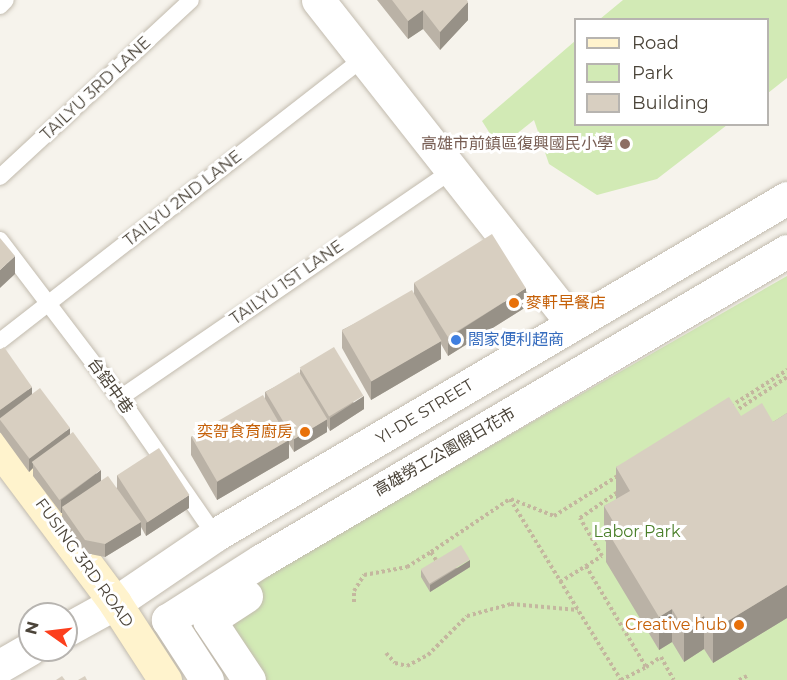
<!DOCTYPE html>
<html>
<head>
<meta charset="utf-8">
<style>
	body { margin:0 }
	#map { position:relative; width:787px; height:680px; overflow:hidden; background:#f6f3ec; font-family:Montserrat,"Noto Sans TC",sans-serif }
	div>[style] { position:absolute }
	.green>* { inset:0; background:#d2eab5 }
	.path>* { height:4px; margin-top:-2px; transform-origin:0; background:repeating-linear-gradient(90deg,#c4b79f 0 3px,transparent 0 6px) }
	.roads { filter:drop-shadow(0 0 2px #c2bbae) drop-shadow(0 0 2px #c2bbae) }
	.lane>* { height:16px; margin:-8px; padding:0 8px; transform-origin:8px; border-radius:8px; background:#fff }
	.street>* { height:33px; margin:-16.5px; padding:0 16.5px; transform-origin:16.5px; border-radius:16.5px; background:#fff }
	.secondary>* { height:33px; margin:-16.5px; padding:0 16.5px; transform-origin:16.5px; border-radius:16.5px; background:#fff3cd }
	.wall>* { inset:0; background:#bab2a6 }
	.shaded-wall>* { inset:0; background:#979187 }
	.building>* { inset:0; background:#d8cfc1; transform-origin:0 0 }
	.dots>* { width:16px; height:16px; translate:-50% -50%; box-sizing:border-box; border:3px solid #fff; border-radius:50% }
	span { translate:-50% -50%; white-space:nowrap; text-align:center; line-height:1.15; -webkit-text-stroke:6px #fff; paint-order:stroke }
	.street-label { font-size:16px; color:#4b4439 }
	.education-label { font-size:16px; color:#785e54 }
	.right { translate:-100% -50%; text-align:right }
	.food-label { font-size:16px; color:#c56008 }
	.left { translate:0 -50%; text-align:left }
	.shop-label { font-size:16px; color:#366cbe }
	.park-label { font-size:16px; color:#4a7f2a }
	.legend { position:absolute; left:574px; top:18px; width:195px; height:108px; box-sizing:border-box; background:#fff; border:2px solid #b7b4b0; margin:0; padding:8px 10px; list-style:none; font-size:18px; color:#4b4439 }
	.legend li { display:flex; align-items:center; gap:12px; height:30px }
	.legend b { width:30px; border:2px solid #b7b4b0 }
	.north { position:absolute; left:18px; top:602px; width:60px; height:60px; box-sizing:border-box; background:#fff; border:2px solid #b7b4b0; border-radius:50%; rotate:284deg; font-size:16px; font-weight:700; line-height:24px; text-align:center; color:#4b4439 }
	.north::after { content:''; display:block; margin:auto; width:21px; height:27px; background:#fc3f1d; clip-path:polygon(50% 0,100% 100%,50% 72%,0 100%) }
</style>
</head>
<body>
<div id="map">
	<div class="green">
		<i style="clip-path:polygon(623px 0,787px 0,787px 78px,768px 93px,768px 20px,600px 19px)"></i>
		<i style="clip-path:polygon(575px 41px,576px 124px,727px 125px,657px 179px,597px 195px,549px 164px,534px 120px,499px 148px,482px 121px)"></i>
		<i style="clip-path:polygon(787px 276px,787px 680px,247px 680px,203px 611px)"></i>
	</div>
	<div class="path">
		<i style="left:731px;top:406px;width:67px;rotate:-32.7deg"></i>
		<i style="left:734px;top:412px;width:64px;rotate:-33.4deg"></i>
		<i style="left:510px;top:499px;width:212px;rotate:58.5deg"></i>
		<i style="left:511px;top:499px;width:46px;rotate:21.6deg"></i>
		<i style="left:554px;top:516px;width:77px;rotate:-32.2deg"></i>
		<i style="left:436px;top:560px;width:9px;rotate:-122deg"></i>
		<i style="left:431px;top:552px;width:95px;rotate:-33.9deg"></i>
		<i style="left:586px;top:566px;width:117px;rotate:59.3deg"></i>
		<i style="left:646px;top:667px;width:18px;rotate:-34deg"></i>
		<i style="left:661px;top:657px;width:26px;rotate:61deg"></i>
		<i style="left:560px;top:582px;width:49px;rotate:-31.8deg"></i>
		<i style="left:602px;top:556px;width:44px;rotate:-120.1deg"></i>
		<i style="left:580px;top:518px;width:46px;rotate:-34.4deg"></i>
		<i style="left:354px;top:602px;width:11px;rotate:-90deg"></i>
		<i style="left:354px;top:591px;width:19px;rotate:-58deg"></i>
		<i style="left:364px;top:575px;width:44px;rotate:-10.5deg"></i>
		<i style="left:407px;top:567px;width:28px;rotate:-32deg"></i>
		<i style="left:386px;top:653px;width:13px;rotate:48deg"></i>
		<i style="left:395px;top:663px;width:12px;rotate:14deg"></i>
		<i style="left:407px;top:666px;width:24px;rotate:-28deg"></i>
		<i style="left:428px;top:655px;width:55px;rotate:-45deg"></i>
		<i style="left:467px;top:616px;width:46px;rotate:-15.3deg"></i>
		<i style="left:511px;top:604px;width:67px;rotate:5.1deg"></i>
		<i style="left:621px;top:680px;width:28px;rotate:-27deg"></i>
		<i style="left:739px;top:680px;width:9px;rotate:-27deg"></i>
	</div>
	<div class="roads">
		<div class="lane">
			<i style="left:0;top:6px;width:8px;rotate:-45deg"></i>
			<i style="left:0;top:177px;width:260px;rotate:-42.8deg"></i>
			<i style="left:0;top:240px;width:198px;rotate:52.8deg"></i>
			<i style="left:120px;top:398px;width:167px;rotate:55.3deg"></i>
			<i style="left:0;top:341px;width:462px;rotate:-37.9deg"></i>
			<i style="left:120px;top:398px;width:405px;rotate:-34.4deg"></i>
		</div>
		<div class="street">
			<i style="left:318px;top:0;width:412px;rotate:51.8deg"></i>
			<i style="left:246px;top:596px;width:44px;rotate:147deg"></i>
			<i style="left:209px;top:620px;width:72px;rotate:56.3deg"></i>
			<i style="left:66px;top:630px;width:56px;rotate:-28.9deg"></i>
			<i style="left:115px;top:603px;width:121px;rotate:-34.2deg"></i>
			<i style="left:215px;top:535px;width:664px;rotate:-30.5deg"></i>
			<i style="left:0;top:666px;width:34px;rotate:-30deg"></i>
			<i style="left:207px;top:680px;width:72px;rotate:-123deg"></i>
			<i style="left:168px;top:620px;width:112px;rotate:-32.6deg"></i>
			<i style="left:262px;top:560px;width:609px;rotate:-30.48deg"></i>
		</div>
		<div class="secondary">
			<i style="left:0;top:449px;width:192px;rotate:53.2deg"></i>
			<i style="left:115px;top:603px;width:92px;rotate:57deg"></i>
		</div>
	</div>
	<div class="wall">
		<i style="clip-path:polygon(377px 0,467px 0,468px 20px,440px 50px,423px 29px,408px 39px)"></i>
		<i style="clip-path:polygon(414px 283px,526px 307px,448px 356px,441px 344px,441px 359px,371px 400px,342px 348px,342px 330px,414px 294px)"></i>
		<i style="clip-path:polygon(0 350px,32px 395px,70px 435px,101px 481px,117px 488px,117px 475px,189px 508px,146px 536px,141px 527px,141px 535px,105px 557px,85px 553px,62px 520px,62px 513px,61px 513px,33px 476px,33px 468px,29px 472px,0 432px)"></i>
		<i style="clip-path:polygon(300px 369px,364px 409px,330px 431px,327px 426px,327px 432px,294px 452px,289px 444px,289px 458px,217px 500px,191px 455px,191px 437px,265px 399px,265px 392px,300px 374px)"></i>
		<i style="clip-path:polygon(787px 413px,787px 618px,713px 663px,704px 649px,684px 662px,672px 642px,659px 650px,606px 562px,606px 542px,604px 539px,604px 506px,616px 500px,616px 467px,741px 416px,773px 422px)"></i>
		<i style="clip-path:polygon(470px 567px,430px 592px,421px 577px,421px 570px)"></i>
	</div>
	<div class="shaded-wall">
		<i style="clip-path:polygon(468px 2px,468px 20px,440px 50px,440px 32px)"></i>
		<i style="clip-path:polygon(423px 10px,423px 29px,408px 39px,408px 21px)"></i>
		<i style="clip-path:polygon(15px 256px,15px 274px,0 288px,0 270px)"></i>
		<i style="clip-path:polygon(526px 288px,526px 307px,448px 356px,448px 338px)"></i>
		<i style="clip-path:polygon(441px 341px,441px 359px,371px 400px,371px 381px)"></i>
		<i style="clip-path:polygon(32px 387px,32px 400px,0 419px,0 410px)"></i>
		<i style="clip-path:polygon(364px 396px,364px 409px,330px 431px,330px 418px)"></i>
		<i style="clip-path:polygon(327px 419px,327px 432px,294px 452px,294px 439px)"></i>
		<i style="clip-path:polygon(70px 428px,70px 441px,33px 463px,33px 468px,29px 472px,29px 459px)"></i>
		<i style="clip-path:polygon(289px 440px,289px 458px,217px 500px,217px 482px)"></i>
		<i style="clip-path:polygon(101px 470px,101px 483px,62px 507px,62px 513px,61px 513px,61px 500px)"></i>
		<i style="clip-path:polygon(189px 495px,189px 508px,146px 536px,146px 523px)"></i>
		<i style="clip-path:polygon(141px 522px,141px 535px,105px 557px,105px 544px)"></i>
		<i style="clip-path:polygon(470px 560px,470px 567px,430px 592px,430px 585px)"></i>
		<i style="clip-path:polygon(787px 585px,787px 618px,713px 663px,713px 630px)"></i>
		<i style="clip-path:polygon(672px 609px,672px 642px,659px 650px,659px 617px)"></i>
		<i style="clip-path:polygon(704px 616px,704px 649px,684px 662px,684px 629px)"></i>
	</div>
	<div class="building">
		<i style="clip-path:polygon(392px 0,467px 0,468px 2px,440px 32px,423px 10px,408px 21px)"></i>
		<i style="left:492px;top:234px;width:64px;height:92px;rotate:58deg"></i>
		<i style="clip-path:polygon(0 238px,15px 256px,0 270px)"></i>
		<i style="left:412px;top:290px;width:59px;height:81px;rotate:60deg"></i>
		<i style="clip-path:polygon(4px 347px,32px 387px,0 410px,0 350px)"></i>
		<i style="left:334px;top:347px;width:57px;height:40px;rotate:59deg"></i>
		<i style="left:299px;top:372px;width:55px;height:39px;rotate:59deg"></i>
		<i style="left:40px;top:388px;width:50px;height:51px;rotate:53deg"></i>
		<i style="left:263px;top:395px;width:52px;height:83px;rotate:60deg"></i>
		<i style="clip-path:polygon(729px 397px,741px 416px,762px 403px,773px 422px,787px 413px,787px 585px,713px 630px,704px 616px,684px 629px,672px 609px,659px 617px,606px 529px,614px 523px,604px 506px,630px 491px,616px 467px)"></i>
		<i style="left:73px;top:432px;width:47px;height:51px;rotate:54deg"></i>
		<i style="left:159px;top:448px;width:56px;height:50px;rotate:57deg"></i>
		<i style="clip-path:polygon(108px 476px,141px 522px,105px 544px,85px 540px,62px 507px)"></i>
		<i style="left:461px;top:545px;width:17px;height:47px;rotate:59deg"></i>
		<i style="clip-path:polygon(62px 676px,65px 680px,56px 680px)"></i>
		<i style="clip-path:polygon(85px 676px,87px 680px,78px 680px)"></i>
	</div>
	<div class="dots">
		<i style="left:625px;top:144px;background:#8d6e63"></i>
		<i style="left:514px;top:303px;background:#e8710a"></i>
		<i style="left:456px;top:340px;background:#3f7fe0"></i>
		<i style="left:305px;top:432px;background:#e8710a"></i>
		<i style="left:739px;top:625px;background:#e8710a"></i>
	</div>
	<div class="street-label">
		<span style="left:96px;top:89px;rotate:-43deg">TAILYU 3RD LANE</span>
		<span style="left:183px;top:199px;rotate:-38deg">TAILYU 2ND LANE</span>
		<span style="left:287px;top:283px;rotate:-35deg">TAILYU 1ST LANE</span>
		<span style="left:110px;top:386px;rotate:54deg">台鋁中巷</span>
		<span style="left:425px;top:412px;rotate:-31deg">YI-DE STREET</span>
		<span style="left:445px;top:452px;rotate:-30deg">高雄勞工公園假日花市</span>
		<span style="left:84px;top:563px;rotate:54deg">FUSING 3RD ROAD</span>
	</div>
	<div class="education-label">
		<span class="right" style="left:613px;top:144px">高雄市前鎮區復興國民小學</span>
	</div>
	<div class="food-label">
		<span class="left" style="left:526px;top:303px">麥軒早餐店</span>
		<span class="right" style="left:293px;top:432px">奕哿食育廚房</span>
		<span class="right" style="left:727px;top:625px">Creative hub</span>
	</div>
	<div class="shop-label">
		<span class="left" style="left:468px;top:340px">閤家便利超商</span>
	</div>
	<div class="park-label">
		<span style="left:637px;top:532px">Labor Park</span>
	</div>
	<ul class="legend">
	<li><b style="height:8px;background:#fff3cd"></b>Road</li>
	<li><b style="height:16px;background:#d2eab5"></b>Park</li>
	<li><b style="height:16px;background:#d8cfc1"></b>Building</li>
	</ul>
	<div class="north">N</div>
</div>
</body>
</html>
